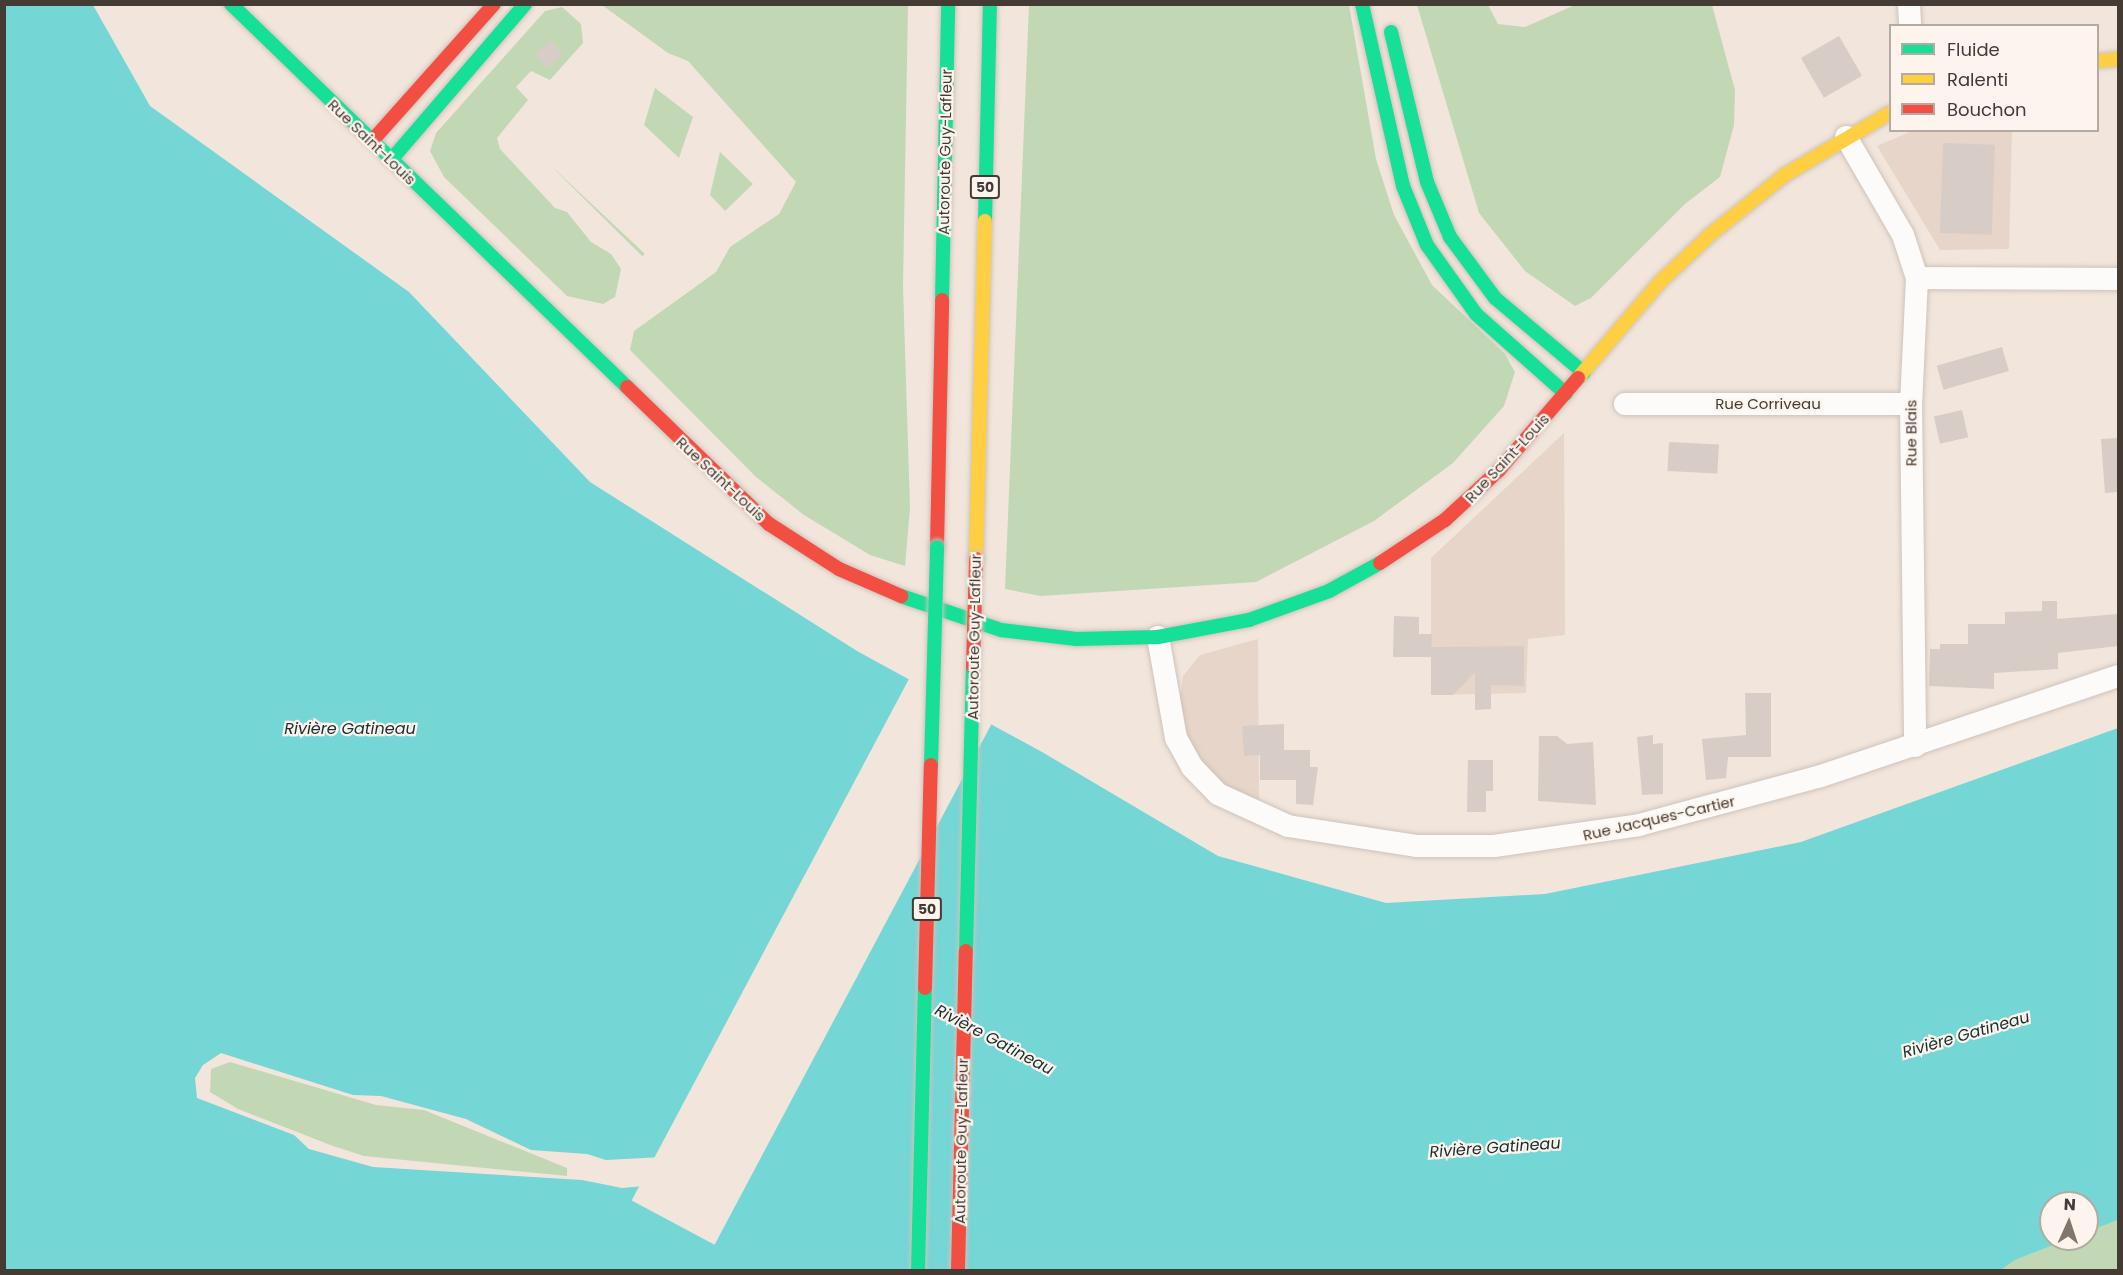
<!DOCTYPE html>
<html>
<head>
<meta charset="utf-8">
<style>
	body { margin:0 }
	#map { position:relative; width:2123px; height:1275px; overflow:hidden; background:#f2e5db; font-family:Poppins,sans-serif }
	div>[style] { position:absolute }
	.commercial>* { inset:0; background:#e7d5c9 }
	.green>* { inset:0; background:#c2d8b5 }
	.water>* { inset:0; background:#74d6d5 }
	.pier>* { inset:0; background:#f2e5db; transform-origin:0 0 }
	.building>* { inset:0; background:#d7cdc6; transform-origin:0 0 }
	.roads { filter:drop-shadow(0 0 2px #cdc3bb) drop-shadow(0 0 2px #cdc3bb) }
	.street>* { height:22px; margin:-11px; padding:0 11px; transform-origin:11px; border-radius:11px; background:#fdfbfa }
	.fast>* { height:14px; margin:-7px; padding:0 7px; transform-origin:7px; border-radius:7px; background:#16e098 }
	.slow>* { height:14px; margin:-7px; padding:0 7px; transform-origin:7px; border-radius:7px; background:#ffcf43 }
	.jam>* { height:14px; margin:-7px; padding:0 7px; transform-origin:7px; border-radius:7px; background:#f24e42 }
	.bridges { filter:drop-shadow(0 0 2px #cdc3bb) drop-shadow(0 0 2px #cdc3bb) }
	.fast-bridge>* { height:14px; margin:-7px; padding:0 7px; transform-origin:7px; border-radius:7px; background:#16e098 }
	.jam-bridge>* { height:14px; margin:-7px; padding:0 7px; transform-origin:7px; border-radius:7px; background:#f24e42 }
	span { translate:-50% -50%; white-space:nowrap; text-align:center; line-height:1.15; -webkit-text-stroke:4.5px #fdf4ed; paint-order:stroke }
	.shield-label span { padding:2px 4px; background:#fdf4ed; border:2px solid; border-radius:4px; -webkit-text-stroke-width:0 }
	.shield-label { font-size:14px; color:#443b34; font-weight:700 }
	.street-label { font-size:15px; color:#443b34 }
	.water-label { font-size:16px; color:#172f2f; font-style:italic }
	.frame { position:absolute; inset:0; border:6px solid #443b34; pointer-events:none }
	.legend { position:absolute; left:1889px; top:24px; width:210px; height:108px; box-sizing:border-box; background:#fdf4ed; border:2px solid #b3aaa3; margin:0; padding:8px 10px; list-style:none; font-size:18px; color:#443b34 }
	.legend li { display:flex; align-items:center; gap:12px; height:30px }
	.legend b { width:30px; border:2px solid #b3aaa3 }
	.north { position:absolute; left:2039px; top:1191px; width:60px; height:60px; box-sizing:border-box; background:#fdf4ed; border:2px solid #b3aaa3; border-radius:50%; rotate:3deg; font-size:16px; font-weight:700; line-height:24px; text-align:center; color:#443b34 }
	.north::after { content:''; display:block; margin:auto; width:21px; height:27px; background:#81766e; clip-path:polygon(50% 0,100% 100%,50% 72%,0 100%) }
</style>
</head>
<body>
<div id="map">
	<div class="commercial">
		<i style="clip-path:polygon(1912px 131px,2012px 131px,2009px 249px,1940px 250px,1877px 146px)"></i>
		<i style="clip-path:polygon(1564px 433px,1565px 635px,1528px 639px,1526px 693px,1431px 695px,1431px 558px)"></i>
		<i style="clip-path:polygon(1258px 639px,1259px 807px,1234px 794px,1203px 766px,1186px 734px,1180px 700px,1183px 676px,1200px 655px)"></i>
	</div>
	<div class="green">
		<i style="clip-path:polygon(602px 5px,908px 5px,903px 286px,910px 508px,905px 566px,870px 555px,804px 515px,756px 477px,630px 350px,634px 331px,716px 272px,730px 247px,779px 214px,796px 182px,688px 61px,668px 53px)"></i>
		<i style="clip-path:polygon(1029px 5px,1349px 5px,1376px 159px,1394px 215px,1432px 285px,1505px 354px,1515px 372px,1504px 406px,1453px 463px,1374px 521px,1256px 582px,1041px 596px,1005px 589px)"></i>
		<i style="clip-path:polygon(1417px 5px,1488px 5px,1498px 24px,1525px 27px,1575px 5px,1712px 5px,1735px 90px,1734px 125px,1720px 177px,1685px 204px,1591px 298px,1575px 306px,1525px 271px,1479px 213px)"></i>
		<i style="clip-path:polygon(562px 7px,581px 24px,583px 43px,550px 80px,531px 71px,516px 87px,528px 100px,497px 138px,500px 149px,555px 208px,567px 212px,591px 242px,611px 254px,621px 269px,615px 297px,603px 304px,567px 296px,444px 177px,430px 151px,436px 133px,545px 11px)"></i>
		<i style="clip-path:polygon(655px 88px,693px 117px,679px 158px,644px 125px)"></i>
		<i style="clip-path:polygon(720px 152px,753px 184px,725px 211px,710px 195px)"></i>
		<i style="clip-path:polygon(548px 163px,644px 253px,644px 255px,642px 256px)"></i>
		<i style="clip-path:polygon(230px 1062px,376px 1105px,424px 1110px,567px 1168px,567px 1176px,364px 1156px,333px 1146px,238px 1109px,210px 1092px,211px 1069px)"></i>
		<i style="clip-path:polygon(2118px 1220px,2118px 1270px,2001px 1270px,2015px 1260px,2069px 1239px,2087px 1239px,2087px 1232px)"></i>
	</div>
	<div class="water">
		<i style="clip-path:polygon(evenodd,5px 5px,93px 5px,150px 106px,409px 292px,590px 482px,857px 651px,1042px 752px,1218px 856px,1386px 903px,1545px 894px,1801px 842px,2118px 728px,2118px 1220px,2087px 1232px,2087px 1203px,2051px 1203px,2051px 1239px,2069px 1239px,2015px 1260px,2001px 1270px,5px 1270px,5px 5px,221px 1053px,353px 1095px,381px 1096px,466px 1119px,531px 1150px,587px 1154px,606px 1160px,662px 1157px,680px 1165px,690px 1182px,622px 1188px,582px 1180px,373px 1167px,309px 1149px,294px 1135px,197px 1098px,195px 1078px,203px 1065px,221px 1053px)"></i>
	</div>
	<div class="pier">
		<i style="left:910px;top:677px;width:94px;height:593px;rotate:28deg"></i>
	</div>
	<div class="building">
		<i style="left:1839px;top:36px;width:46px;height:44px;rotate:60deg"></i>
		<i style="left:550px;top:40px;width:19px;height:21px;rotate:47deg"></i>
		<i style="left:1943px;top:143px;width:52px;height:90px;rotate:2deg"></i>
		<i style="left:2002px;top:347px;width:25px;height:68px;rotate:74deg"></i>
		<i style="left:1962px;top:410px;width:28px;height:29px;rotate:77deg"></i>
		<i style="clip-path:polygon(2118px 438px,2118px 492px,2105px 493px,2101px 439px)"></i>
		<i style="left:1669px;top:442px;width:50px;height:29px;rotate:3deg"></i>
		<i style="clip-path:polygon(2042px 601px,2057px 601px,2057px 619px,2118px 614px,2118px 646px,2058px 653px,2058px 669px,1994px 673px,1994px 689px,1929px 686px,1930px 649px,1940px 649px,1940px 644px,1968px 644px,1968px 624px,2005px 624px,2005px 612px,2042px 611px)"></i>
		<i style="clip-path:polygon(1394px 616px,1419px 617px,1419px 634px,1432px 634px,1431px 657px,1393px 657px)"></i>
		<i style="clip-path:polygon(1524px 646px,1524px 686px,1491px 685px,1491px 709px,1475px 710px,1475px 672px,1453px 695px,1431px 695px,1431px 647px)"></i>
		<i style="clip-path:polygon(1745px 693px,1771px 693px,1771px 757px,1728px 757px,1726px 778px,1706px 780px,1702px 739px,1746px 735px)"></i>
		<i style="clip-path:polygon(1284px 724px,1284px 750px,1310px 750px,1310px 767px,1318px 767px,1313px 805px,1296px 804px,1296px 780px,1260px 780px,1260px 755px,1244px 756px,1242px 726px)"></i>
		<i style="clip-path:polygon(1653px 735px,1653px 744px,1663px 743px,1663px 794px,1642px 795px,1637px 737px)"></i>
		<i style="clip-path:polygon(1539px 736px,1557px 736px,1567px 744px,1593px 742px,1596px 805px,1538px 801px)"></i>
		<i style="clip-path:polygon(1468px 760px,1493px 760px,1493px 791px,1486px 791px,1486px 812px,1467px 812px)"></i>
	</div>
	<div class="roads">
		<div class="street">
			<i style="left:1909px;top:4px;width:22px;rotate:87deg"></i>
			<i style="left:1846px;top:137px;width:113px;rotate:59.8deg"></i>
			<i style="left:1903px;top:235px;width:45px;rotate:72deg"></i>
			<i style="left:1917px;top:278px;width:126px;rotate:92.7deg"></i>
			<i style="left:1911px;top:404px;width:342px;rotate:89.3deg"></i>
			<i style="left:1917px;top:278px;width:201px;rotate:0.3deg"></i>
			<i style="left:1625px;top:404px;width:286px"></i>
			<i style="left:1158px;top:637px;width:103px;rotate:79.9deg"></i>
			<i style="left:1176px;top:738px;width:33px;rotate:61deg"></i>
			<i style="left:1192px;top:767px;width:37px;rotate:46deg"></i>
			<i style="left:1218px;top:794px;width:77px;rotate:24.6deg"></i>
			<i style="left:1288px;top:826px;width:131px;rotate:8.8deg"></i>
			<i style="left:1417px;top:846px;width:77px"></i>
			<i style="left:1494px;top:846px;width:147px;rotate:-8.2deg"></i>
			<i style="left:1639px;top:825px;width:188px;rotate:-15.1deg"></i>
			<i style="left:1821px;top:776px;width:313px;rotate:-18.6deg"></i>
		</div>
		<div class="fast">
			<i style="left:231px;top:4px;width:551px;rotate:44.04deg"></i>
			<i style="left:1362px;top:4px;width:187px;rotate:77.3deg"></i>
			<i style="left:1403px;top:186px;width:64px;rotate:67.9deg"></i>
			<i style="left:1427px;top:245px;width:85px;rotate:54.6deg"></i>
			<i style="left:1476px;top:314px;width:120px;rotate:41.6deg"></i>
			<i style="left:1391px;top:32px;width:154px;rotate:76.5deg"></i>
			<i style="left:1427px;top:182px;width:60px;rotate:67.3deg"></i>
			<i style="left:1450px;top:237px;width:76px;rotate:53.6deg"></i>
			<i style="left:1495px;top:298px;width:116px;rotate:40.1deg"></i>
			<i style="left:391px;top:160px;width:206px;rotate:-49.3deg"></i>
			<i style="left:985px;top:221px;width:217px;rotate:-88.7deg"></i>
			<i style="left:942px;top:300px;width:296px;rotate:-88.8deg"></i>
			<i style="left:901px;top:596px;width:106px;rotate:18.8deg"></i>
			<i style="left:1001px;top:630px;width:76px;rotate:6.8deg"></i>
			<i style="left:1076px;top:639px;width:82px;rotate:-1.4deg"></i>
			<i style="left:1158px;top:637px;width:93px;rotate:-10.6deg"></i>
			<i style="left:1249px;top:620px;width:85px;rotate:-19.9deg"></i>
			<i style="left:1329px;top:591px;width:58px;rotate:-28.8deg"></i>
		</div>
		<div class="slow">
			<i style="left:2098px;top:61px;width:20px;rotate:-6deg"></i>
			<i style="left:1578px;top:378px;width:125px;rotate:-49.5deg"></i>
			<i style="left:1659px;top:283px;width:71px;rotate:-43.3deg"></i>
			<i style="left:1711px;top:234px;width:95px;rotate:-38.6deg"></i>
			<i style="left:1785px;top:175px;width:122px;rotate:-30.6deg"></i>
			<i style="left:976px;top:559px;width:338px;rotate:-88.5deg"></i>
		</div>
		<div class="jam">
			<i style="left:372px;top:141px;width:183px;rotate:-48.3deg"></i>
			<i style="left:627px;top:387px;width:197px;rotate:44deg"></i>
			<i style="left:769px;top:524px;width:83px;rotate:32.7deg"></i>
			<i style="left:839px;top:569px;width:68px;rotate:23.5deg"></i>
			<i style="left:937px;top:547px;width:247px;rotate:-88.8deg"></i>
			<i style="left:1380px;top:563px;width:78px;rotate:-33.5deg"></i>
			<i style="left:1445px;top:520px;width:75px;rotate:-42.8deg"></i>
			<i style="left:1500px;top:469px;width:120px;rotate:-49.4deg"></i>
		</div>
	</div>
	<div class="bridges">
		<div class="fast-bridge">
			<i style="left:931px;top:765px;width:218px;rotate:-88.4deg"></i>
			<i style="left:966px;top:951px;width:284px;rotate:-88.6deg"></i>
			<i style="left:918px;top:1270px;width:282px;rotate:-88.6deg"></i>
		</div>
		<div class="jam-bridge">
			<i style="left:973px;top:667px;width:108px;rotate:-88.4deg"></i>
			<i style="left:925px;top:988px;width:223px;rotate:-88.5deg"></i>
			<i style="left:958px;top:1270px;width:319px;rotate:-88.6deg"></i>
		</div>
	</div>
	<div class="shield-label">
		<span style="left:985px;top:187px">50</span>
		<span style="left:927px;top:909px">50</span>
	</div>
	<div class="street-label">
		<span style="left:372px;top:142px;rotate:44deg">Rue Saint-Louis</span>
		<span style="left:945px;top:152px;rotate:-89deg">Autoroute Guy-Lafleur</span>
		<span style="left:1768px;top:404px">Rue Corriveau</span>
		<span style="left:1911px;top:433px;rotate:-90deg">Rue Blais</span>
		<span style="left:1507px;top:458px;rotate:-47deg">Rue Saint-Louis</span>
		<span style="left:721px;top:479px;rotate:43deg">Rue Saint-Louis</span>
		<span style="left:974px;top:637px;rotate:-89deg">Autoroute Guy-Lafleur</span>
		<span style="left:1659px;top:818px;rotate:-13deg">Rue Jacques-Cartier</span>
		<span style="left:961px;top:1141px;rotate:-89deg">Autoroute Guy-Lafleur</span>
	</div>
	<div class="water-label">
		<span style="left:350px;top:729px">Rivière Gatineau</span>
		<span style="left:1966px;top:1035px;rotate:-16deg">Rivière Gatineau</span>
		<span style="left:994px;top:1040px;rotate:28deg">Rivière Gatineau</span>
		<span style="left:1495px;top:1148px;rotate:-4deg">Rivière Gatineau</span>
	</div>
	<div class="frame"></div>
	<ul class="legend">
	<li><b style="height:8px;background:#16e098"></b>Fluide</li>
	<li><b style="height:8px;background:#ffcf43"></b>Ralenti</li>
	<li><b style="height:8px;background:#f24e42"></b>Bouchon</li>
	</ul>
	<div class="north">N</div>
</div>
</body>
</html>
